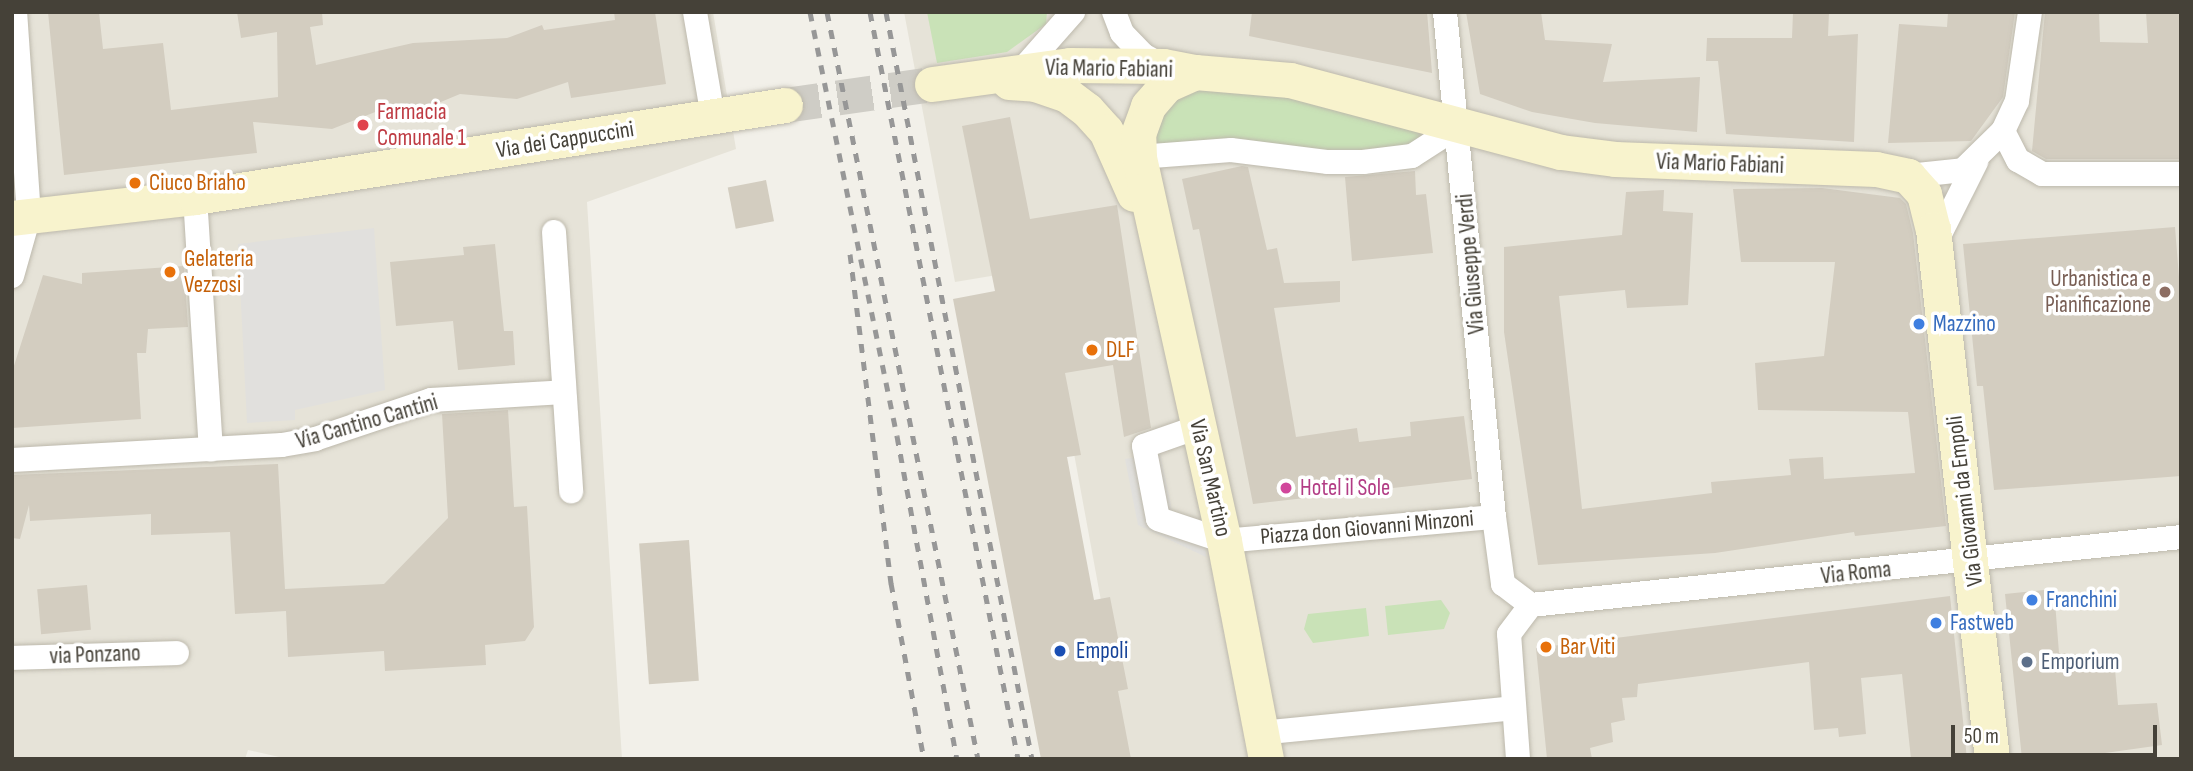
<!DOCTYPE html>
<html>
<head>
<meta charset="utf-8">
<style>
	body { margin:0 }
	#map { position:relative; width:2193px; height:771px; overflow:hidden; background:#f2f0e9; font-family:"Sofia Sans Condensed",sans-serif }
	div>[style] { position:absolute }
	.residential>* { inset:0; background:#e6e3d8 }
	.green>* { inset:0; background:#c9e2b7 }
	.parking>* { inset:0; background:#e1e0dd }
	.building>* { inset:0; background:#d3cdc0; transform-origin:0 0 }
	.secondary-tunnel>* { height:35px; margin-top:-17.5px; transform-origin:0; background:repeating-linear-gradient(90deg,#cfcdc6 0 35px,transparent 0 53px) }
	.roads { filter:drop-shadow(0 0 2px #bdb9ac) drop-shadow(0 0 2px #bdb9ac) }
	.street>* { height:24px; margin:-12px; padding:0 12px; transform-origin:12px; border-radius:12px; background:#fff }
	.secondary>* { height:35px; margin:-17.5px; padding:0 17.5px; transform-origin:17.5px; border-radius:17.5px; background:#f8f3cd }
	.rail>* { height:5px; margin-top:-2.5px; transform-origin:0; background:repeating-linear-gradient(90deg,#979797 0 9px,transparent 0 18px) }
	.dots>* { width:19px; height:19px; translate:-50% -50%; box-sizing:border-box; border:4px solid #fff; border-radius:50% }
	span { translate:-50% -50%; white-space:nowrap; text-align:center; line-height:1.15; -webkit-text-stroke:7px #fff; paint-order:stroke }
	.street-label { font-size:23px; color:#454138 }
	.health-label { font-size:23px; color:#be3a42 }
	.left { translate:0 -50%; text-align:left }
	.food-label { font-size:23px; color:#c56008 }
	.education-label { font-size:23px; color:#785e54 }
	.right { translate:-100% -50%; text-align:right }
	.shop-label { font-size:23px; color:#366cbe }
	.hotel-label { font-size:23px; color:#b23c85 }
	.transit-label { font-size:23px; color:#164399 }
	.service-label { font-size:23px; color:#4e5e75 }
	.frame { position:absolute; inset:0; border:14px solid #454138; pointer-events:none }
	.scale { position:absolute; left:1951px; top:725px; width:206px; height:32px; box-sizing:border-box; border:4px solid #454138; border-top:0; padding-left:9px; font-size:21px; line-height:24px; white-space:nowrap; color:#454138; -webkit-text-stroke:5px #fff; paint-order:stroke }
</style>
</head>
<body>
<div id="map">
	<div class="residential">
		<i style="clip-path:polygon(12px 12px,713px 12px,736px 149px,587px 202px,622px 759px,288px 759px,248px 750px,245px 759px,12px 759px)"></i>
		<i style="clip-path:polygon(904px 12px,2181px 12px,2181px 759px,1130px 759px,1040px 268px,955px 282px)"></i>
	</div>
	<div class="green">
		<i style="clip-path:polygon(927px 12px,1047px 12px,1046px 24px,1007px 52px,937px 63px)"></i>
		<i style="clip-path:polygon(1186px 75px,1457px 127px,1412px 156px,1164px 152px,1138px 134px)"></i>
		<i style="clip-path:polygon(1441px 600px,1450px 613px,1444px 629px,1388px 635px,1385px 606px)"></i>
		<i style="clip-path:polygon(1366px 608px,1369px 636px,1313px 643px,1304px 629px,1308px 614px)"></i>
	</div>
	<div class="parking">
		<i style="clip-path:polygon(374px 228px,385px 390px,295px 410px,295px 420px,247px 423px,238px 244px)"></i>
		<i style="clip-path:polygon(1160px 453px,1174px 519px,1205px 530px,1206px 557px,1138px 525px,1125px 459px)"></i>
	</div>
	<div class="building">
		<i style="clip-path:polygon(48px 12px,99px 12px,103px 49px,163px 43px,171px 110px,278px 97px,277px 32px,241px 38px,237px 12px,322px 12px,323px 25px,310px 27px,316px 65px,413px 43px,507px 38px,542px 25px,544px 30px,615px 20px,614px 12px,655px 12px,666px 84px,571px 98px,568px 82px,517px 99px,460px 94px,424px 109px,388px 107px,332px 129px,253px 122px,257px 153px,64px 175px)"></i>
		<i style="clip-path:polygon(1252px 12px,1427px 12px,1432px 73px,1249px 36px)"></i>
		<i style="clip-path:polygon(1466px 12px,1541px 12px,1545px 40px,1612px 44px,1603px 82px,1700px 77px,1697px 132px,1595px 123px,1532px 112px,1480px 94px)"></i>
		<i style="clip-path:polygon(1793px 12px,1829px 12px,1828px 36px,1858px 34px,1854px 142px,1726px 134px,1718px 61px,1706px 61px,1707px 38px,1792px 38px)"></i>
		<i style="clip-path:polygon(1948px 12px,2015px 12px,2003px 97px,1971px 141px,1888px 143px,1899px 24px,1947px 27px)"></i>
		<i style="clip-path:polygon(2045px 12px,2099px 12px,2100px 42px,2148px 43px,2146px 12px,2181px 12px,2181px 159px,2046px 159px,2032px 151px)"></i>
		<i style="clip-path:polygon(1010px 117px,1030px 219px,1117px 205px,1151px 428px,1124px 437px,1113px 365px,1065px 373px,1081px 455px,1067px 457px,1094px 600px,1110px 597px,1128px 689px,1118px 691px,1131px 759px,1041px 759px,953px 299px,995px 291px,962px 126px)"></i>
		<i style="clip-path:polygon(1242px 166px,1248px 167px,1267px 250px,1277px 248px,1284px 283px,1340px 281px,1340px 302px,1274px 308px,1296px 437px,1357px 428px,1359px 442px,1411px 436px,1410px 422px,1464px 416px,1472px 479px,1253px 504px,1199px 229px,1193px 230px,1182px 179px)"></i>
		<i style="clip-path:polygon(1415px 171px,1416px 195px,1426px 194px,1433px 253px,1352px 261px,1345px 177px)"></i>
		<i style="left:766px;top:180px;width:42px;height:39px;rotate:79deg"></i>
		<i style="clip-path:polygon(1822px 188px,1900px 198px,1906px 204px,1913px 233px,1946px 526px,1855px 536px,1854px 532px,1715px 553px,1538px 565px,1504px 332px,1504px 247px,1622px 235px,1626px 192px,1664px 190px,1663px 211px,1693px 213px,1688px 305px,1627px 308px,1625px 290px,1559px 296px,1582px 509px,1712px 493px,1711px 482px,1791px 475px,1789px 459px,1823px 457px,1824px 479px,1915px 473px,1908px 412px,1758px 410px,1755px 363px,1824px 356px,1835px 262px,1741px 262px,1733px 189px)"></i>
		<i style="clip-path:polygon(2175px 227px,2181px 302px,2181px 476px,1994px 490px,1983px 386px,1977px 386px,1963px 244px)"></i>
		<i style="clip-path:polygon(495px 244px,504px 331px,513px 331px,515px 365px,458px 370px,453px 321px,396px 326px,390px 262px,464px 255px,463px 247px)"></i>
		<i style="clip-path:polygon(184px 266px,188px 327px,148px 329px,146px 353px,137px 353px,141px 419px,12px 428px,12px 372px,43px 275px,82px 284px,82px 273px)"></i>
		<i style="clip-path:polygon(508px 410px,514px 507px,527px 506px,534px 627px,525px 641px,485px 645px,486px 665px,385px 671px,384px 651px,288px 657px,286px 611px,235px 614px,230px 532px,151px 535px,151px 514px,30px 521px,29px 505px,20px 539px,12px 538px,12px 475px,278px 464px,285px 589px,384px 584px,448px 518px,442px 414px)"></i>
		<i style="left:689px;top:540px;width:141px;height:50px;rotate:86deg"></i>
		<i style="left:87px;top:585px;width:45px;height:50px;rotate:85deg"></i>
		<i style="clip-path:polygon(2054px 589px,2059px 653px,2114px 657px,2118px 705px,2157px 703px,2162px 745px,2105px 753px,2105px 759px,2022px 759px,2005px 594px)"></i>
		<i style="clip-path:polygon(1950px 596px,1967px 759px,1911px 759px,1902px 674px,1861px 678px,1866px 734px,1839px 737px,1838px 728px,1814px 730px,1809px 662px,1638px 684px,1637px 697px,1622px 698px,1625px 720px,1611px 723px,1613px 742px,1590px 748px,1592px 759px,1547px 759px,1536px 648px)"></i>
	</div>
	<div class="secondary-tunnel">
		<i style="left:785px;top:105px;width:148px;rotate:-8.1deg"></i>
	</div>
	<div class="roads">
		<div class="street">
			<i style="left:695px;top:12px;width:107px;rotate:80.3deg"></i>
			<i style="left:1114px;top:12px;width:22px;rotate:69deg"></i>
			<i style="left:1122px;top:33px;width:30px;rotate:46deg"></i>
			<i style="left:1143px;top:55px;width:23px;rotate:29deg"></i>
			<i style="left:1445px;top:12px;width:507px;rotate:84.46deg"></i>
			<i style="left:1021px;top:71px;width:79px;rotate:-48.6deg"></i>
			<i style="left:2003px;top:131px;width:33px;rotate:63deg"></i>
			<i style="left:2018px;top:160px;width:28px;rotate:30deg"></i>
			<i style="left:2042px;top:174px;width:139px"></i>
			<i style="left:1139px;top:157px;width:92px;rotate:-4.4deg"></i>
			<i style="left:1231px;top:150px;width:98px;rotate:7.1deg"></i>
			<i style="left:1328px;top:162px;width:35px"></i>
			<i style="left:1363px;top:162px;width:49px;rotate:-7deg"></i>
			<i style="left:1412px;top:156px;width:54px;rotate:-32.8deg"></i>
			<i style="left:1908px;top:176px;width:55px;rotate:-6.2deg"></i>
			<i style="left:1963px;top:170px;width:56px;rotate:-44.3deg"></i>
			<i style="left:2003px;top:131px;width:33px;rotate:-65deg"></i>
			<i style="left:2017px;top:101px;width:90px;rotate:-81.7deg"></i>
			<i style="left:195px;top:197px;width:253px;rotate:86.4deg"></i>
			<i style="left:554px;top:232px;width:260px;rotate:86.2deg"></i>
			<i style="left:1935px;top:244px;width:92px;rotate:-63.4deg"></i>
			<i style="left:12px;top:276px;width:62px;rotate:-74.2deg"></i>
			<i style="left:29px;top:216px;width:204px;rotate:-93.9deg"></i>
			<i style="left:1198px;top:427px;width:57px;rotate:160.6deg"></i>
			<i style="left:1144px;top:446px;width:74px;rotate:79.1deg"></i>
			<i style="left:1158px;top:519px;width:70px;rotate:18.4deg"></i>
			<i style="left:1224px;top:541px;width:271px;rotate:-5.1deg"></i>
			<i style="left:1494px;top:517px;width:68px;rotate:82.3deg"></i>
			<i style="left:1503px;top:584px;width:35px;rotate:37deg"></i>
			<i style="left:12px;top:460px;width:270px;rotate:-3.2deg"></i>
			<i style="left:282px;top:445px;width:34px;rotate:-10deg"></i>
			<i style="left:315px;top:439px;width:122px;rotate:-18.6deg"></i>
			<i style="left:431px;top:400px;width:133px;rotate:-3.4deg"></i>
			<i style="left:1531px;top:605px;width:654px;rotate:-5.97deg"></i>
			<i style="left:12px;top:658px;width:165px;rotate:-1.7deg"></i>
			<i style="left:1260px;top:733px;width:255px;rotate:-5.6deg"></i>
			<i style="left:1518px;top:759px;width:125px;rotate:-94.1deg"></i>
			<i style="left:1509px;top:634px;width:36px;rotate:-53deg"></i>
		</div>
		<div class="secondary">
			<i style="left:1009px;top:82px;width:26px;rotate:4deg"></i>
			<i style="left:1035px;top:84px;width:34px;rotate:19deg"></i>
			<i style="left:1067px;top:95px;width:25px;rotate:37deg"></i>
			<i style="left:1087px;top:110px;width:28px;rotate:48deg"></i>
			<i style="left:1106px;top:131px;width:69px;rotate:66deg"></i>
			<i style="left:932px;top:84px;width:139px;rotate:-7.8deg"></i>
			<i style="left:1070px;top:65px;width:93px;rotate:0.6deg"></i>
			<i style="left:1163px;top:66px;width:33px;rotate:11deg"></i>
			<i style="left:12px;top:218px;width:184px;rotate:-6.5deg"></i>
			<i style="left:195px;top:197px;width:597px;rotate:-8.86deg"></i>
			<i style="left:1266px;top:759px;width:222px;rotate:-100.9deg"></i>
			<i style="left:1224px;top:541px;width:393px;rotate:-102.5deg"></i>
			<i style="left:1139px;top:157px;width:23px;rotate:-92deg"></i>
			<i style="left:1138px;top:134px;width:30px;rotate:-70deg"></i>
			<i style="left:1148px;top:106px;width:28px;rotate:-49deg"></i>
			<i style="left:1166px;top:85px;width:32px;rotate:-24deg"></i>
			<i style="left:1195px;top:72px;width:95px;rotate:4.8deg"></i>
			<i style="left:1290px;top:80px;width:280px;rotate:14.9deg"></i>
			<i style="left:1561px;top:152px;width:54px;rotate:7.4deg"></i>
			<i style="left:1615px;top:159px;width:261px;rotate:2.2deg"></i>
			<i style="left:1876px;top:169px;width:33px;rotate:12deg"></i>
			<i style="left:1908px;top:176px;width:24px;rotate:48deg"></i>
			<i style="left:1924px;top:194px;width:36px;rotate:76deg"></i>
			<i style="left:1933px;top:229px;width:533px;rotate:83.65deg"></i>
		</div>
	</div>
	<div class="rail">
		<i style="left:810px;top:12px;width:433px;rotate:78.4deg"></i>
		<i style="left:897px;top:436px;width:329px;rotate:79.5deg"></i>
		<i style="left:827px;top:12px;width:762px;rotate:78.57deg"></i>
		<i style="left:870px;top:12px;width:762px;rotate:78.79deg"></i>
		<i style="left:886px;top:12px;width:761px;rotate:78.94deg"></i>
		<i style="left:850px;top:254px;width:332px;rotate:82.9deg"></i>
		<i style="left:891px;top:583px;width:179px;rotate:79.4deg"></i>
	</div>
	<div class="dots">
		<i style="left:363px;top:125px;background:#e0444e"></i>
		<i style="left:135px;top:183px;background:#e8710a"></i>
		<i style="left:170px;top:272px;background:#e8710a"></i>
		<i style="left:2165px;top:292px;background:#8d6e63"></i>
		<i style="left:1919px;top:324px;background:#3f7fe0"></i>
		<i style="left:1092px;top:350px;background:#e8710a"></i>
		<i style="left:1286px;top:488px;background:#d1479c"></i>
		<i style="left:2032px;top:600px;background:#3f7fe0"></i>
		<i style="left:1936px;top:623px;background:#3f7fe0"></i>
		<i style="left:1546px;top:647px;background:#e8710a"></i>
		<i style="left:1060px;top:651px;background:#1a4fb4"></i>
		<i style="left:2027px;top:662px;background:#5c6f8a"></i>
	</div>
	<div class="street-label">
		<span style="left:1109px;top:69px;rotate:1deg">Via Mario Fabiani</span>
		<span style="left:565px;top:140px;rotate:-9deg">Via dei Cappuccini</span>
		<span style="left:1720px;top:164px;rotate:2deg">Via Mario Fabiani</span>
		<span style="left:1471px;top:264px;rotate:-95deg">Via Giuseppe Verdi</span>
		<span style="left:367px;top:422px;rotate:-16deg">Via Cantino Cantini</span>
		<span style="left:1210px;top:478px;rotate:77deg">Via San Martino</span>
		<span style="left:1965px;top:501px;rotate:-97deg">Via Giovanni da Empoli</span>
		<span style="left:1367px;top:528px;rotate:-5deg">Piazza don Giovanni Minzoni</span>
		<span style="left:1856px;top:573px;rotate:-6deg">Via Roma</span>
		<span style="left:95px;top:655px;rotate:-2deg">via Ponzano</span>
	</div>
	<div class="health-label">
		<span class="left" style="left:377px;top:125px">Farmacia<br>Comunale 1</span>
	</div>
	<div class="food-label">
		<span class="left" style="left:149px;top:183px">Ciuco Briaho</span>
		<span class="left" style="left:184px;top:272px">Gelateria<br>Vezzosi</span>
		<span class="left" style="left:1106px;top:350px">DLF</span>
		<span class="left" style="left:1560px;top:647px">Bar Viti</span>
	</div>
	<div class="education-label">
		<span class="right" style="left:2151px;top:292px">Urbanistica e<br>Pianificazione</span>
	</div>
	<div class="shop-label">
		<span class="left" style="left:1933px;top:324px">Mazzino</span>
		<span class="left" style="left:2046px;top:600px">Franchini</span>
		<span class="left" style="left:1950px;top:623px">Fastweb</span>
	</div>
	<div class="hotel-label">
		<span class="left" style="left:1300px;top:488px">Hotel il Sole</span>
	</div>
	<div class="transit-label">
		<span class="left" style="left:1076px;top:651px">Empoli</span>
	</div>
	<div class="service-label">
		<span class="left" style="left:2041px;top:662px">Emporium</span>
	</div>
	<div class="frame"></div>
	<div class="scale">50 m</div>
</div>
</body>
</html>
